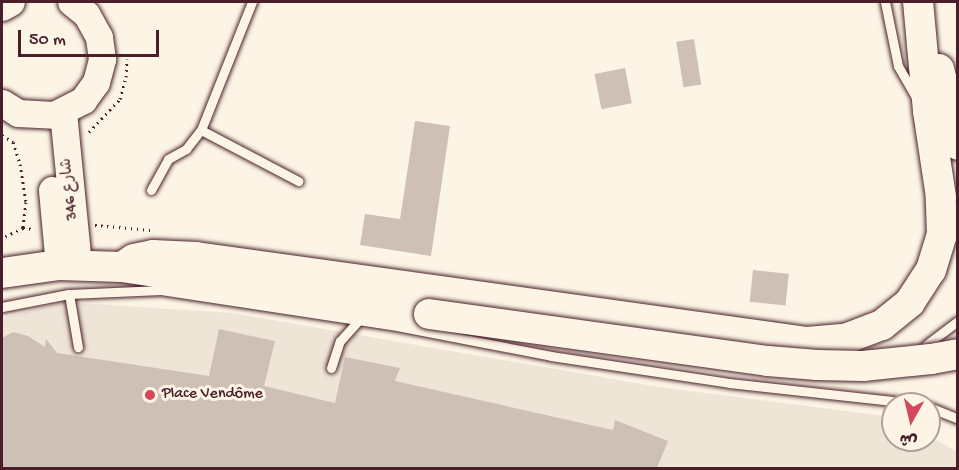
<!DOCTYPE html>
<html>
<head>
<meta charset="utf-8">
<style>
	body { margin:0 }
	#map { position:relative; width:959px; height:470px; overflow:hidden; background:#fcf5e5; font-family:"Gochi Hand","Playpen Sans Arabic",sans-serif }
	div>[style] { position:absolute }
	.built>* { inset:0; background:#eee5d7 }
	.building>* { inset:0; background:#cfc0b7; transform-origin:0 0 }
	.path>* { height:3px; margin-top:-1.5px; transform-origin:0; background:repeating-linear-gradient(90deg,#4a1f2b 0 1.5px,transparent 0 6px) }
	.roads { filter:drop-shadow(0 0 2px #4a1f2b) drop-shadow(0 0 2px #4a1f2b) }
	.lane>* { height:9px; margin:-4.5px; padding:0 4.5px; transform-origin:4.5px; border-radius:4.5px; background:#fcf5e5 }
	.secondary>* { height:27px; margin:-13.5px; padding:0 13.5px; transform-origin:13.5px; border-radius:13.5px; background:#fcf5e5 }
	.primary>* { height:30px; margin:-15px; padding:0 15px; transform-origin:15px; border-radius:15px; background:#fcf5e5 }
	.bridges { filter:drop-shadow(0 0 2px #4a1f2b) drop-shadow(0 0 2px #4a1f2b) }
	.primary-bridge>* { height:30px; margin:-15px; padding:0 15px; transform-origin:15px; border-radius:15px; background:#fcf5e5 }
	.dots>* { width:16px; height:16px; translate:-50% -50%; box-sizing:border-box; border:3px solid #fcf5e5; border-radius:50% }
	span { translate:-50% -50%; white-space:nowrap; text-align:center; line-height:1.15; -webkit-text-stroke:6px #fcf5e5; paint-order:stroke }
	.street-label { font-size:16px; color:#4a1f2b }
	.poi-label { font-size:16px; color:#4a1f2b }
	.left { translate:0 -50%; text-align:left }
	.frame { position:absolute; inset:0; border:3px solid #4a1f2b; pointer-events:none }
	.north { position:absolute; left:881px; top:392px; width:60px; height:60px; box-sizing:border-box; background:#fcf5e5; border:2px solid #b59f9b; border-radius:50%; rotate:188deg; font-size:16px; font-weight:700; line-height:24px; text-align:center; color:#4a1f2b }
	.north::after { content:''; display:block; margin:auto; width:21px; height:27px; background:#d1495b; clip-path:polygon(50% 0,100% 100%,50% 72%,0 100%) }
	.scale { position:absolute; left:18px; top:30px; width:141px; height:27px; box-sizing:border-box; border:3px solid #4a1f2b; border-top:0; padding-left:8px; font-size:18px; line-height:21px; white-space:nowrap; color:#4a1f2b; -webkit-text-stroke:4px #fcf5e5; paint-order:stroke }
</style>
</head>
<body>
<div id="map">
	<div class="built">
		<i style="clip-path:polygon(64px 302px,232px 313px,659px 387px,893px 417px,893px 440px,929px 440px,929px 436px,958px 452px,957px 468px,2px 468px,2px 318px)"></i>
	</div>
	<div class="building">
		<i style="left:694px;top:39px;width:46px;height:18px;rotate:81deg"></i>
		<i style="left:625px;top:68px;width:36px;height:31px;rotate:79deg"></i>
		<i style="clip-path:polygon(415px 121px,450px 126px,431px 256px,360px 245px,365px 214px,400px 219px)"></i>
		<i style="left:753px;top:270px;width:36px;height:32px;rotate:6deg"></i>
		<i style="clip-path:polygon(219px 329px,275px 341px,264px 386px,335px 403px,345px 357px,400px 368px,395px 381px,613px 430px,615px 420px,668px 441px,657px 468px,2px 468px,2px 338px,13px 332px,28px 336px,45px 347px,46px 339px,57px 353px,209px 376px)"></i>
	</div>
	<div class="path">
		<i style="left:89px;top:132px;width:45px;rotate:-46.8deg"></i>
		<i style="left:120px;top:99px;width:23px;rotate:-75deg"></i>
		<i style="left:126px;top:77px;width:18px;rotate:-87deg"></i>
		<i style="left:2px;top:135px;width:13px;rotate:32deg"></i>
		<i style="left:13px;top:142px;width:23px;rotate:72deg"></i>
		<i style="left:20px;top:164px;width:38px;rotate:81deg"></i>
		<i style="left:26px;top:202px;width:26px;rotate:97deg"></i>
		<i style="left:23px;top:228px;width:23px;rotate:155deg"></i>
		<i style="left:95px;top:225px;width:56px;rotate:5.1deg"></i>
		<i style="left:23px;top:228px;width:10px;rotate:6deg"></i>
	</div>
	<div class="roads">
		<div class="lane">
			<i style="left:885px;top:2px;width:65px;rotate:78.5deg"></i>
			<i style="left:898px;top:66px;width:39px;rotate:60deg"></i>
			<i style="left:201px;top:130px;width:110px;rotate:27.7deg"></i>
			<i style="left:151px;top:190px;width:35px;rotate:-61deg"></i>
			<i style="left:168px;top:159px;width:21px;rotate:-29deg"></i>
			<i style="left:186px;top:149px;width:24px;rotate:-52deg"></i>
			<i style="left:201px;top:130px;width:138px;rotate:-68.3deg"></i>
			<i style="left:69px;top:294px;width:54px;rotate:80.4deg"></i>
			<i style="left:2px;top:307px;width:68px;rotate:-11deg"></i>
			<i style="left:69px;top:294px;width:92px;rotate:-2.5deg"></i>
			<i style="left:161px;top:290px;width:239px;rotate:8.7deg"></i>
			<i style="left:397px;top:326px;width:157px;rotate:11deg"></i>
			<i style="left:551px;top:356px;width:180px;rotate:8.6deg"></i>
			<i style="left:729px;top:383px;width:192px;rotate:6.3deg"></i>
			<i style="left:926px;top:345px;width:40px;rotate:-37deg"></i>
			<i style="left:331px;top:368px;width:28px;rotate:-72deg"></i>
			<i style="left:340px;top:341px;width:27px;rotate:-48deg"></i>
			<i style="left:929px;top:407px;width:31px;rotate:22deg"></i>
		</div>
		<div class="secondary">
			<i style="left:2px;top:7px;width:10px;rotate:-29deg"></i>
			<i style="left:2px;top:103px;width:19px;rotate:32deg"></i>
			<i style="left:18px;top:113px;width:36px;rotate:3deg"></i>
			<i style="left:54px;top:115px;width:33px;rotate:-27deg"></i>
			<i style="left:83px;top:100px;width:22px;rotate:-54deg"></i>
			<i style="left:96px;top:82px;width:24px;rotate:-75deg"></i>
			<i style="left:102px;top:59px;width:22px;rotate:-98deg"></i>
			<i style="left:99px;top:37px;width:26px;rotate:-119deg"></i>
			<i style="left:86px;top:14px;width:19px;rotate:-141deg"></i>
			<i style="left:63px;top:112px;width:154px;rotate:84.4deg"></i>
			<i style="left:52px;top:190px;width:75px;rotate:84.7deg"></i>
		</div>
		<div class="primary">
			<i style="left:939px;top:69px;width:78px;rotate:76deg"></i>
			<i style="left:122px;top:267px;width:14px;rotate:-34deg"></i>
			<i style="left:134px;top:259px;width:19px;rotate:-12deg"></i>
			<i style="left:153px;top:255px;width:43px;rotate:2.7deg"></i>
			<i style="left:196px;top:257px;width:617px;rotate:7.92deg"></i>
			<i style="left:807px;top:342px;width:38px;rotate:-5deg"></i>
			<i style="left:845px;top:339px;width:40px;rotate:-21deg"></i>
			<i style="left:882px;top:325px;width:36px;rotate:-39deg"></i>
			<i style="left:910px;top:302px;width:38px;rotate:-57deg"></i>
			<i style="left:931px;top:270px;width:37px;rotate:-73deg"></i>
			<i style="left:942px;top:235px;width:38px;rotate:-92deg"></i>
			<i style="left:941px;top:197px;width:87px;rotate:-98.6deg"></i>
			<i style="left:928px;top:111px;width:109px;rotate:-95.2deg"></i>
			<i style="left:2px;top:273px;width:58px;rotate:-8deg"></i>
			<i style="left:59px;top:265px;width:63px;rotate:1.8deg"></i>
			<i style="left:122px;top:267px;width:311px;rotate:8.7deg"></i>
		</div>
	</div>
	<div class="bridges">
		<div class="primary-bridge">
			<i style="left:429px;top:314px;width:342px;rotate:7.9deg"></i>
			<i style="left:768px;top:361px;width:49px;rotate:4.7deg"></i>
			<i style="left:817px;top:365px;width:46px;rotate:1.2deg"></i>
			<i style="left:863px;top:366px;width:68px;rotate:-5.9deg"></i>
			<i style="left:931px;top:359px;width:27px;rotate:-10deg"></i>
		</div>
	</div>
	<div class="dots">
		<i style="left:150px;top:395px;background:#d1495b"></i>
	</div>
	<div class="street-label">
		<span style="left:71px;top:189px;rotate:-96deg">شارع 346</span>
	</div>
	<div class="poi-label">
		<span class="left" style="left:162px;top:395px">Place Vendôme</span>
	</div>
	<div class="frame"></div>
	<div class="north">ش</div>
	<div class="scale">50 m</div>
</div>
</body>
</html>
